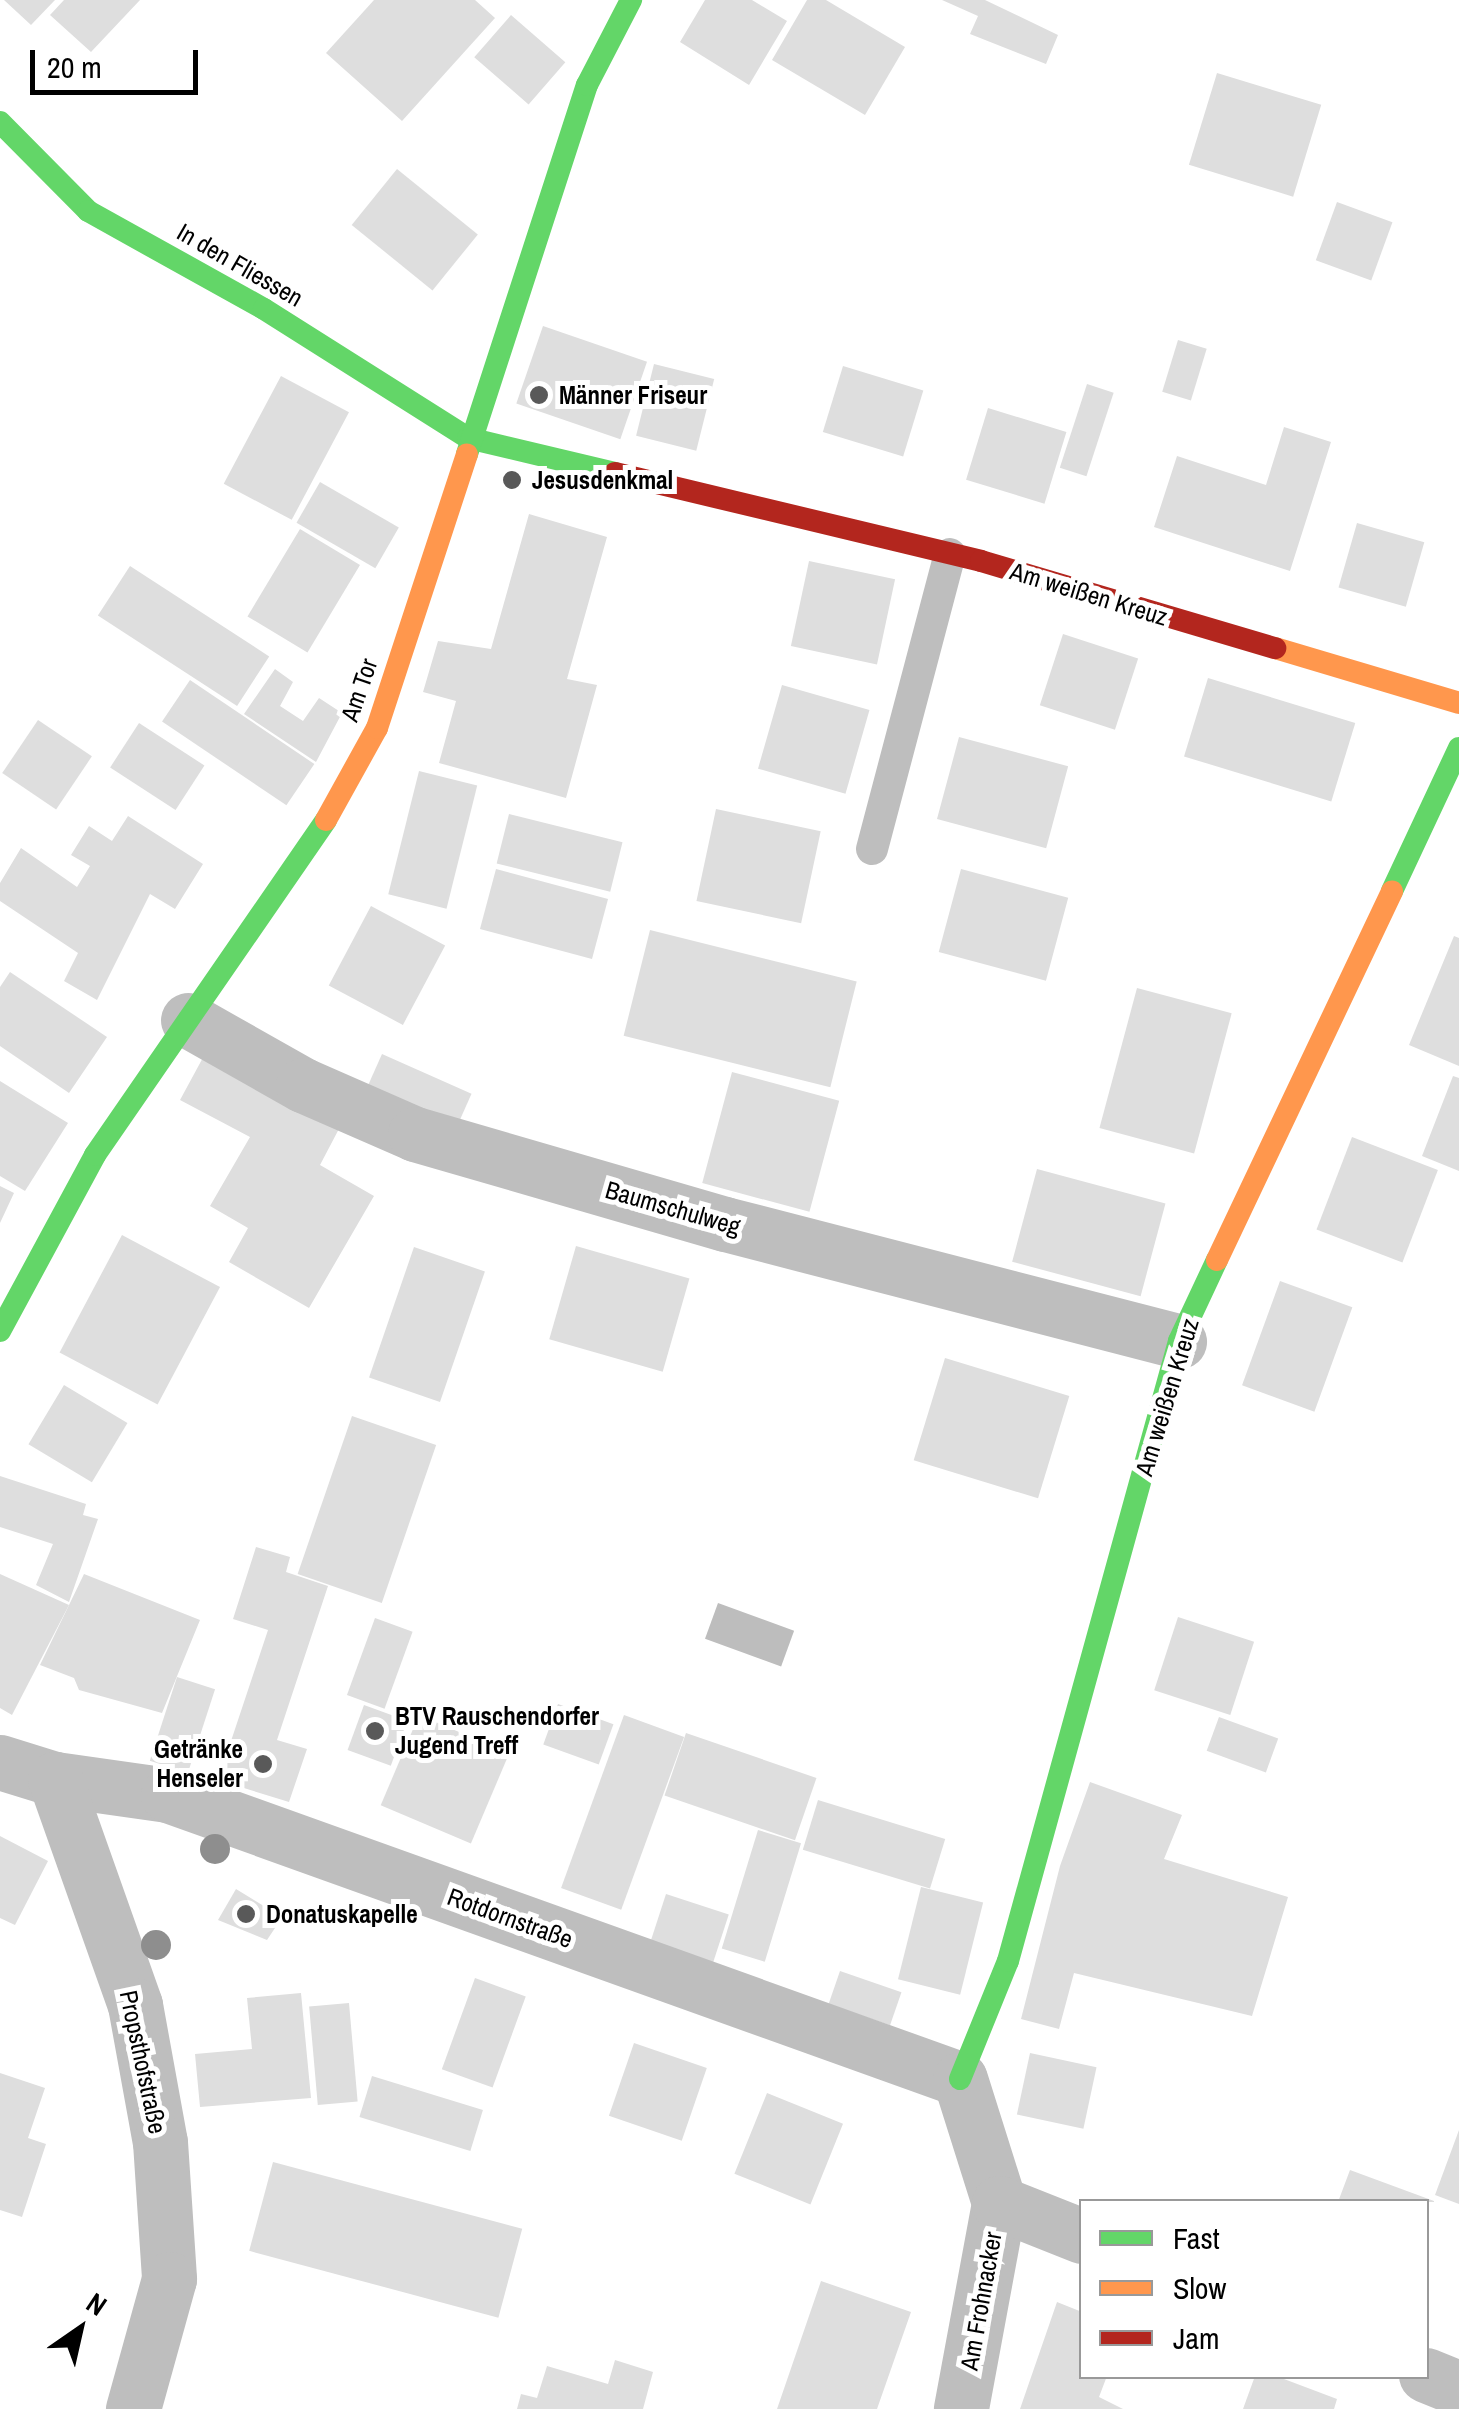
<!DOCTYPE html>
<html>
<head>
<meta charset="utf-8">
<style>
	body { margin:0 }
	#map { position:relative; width:1459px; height:2409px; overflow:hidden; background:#fff; font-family:"Archivo Narrow",sans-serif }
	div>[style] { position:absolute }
	.water>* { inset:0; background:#bdbdbd; transform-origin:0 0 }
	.building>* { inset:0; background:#dedede; transform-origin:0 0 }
	.lane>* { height:32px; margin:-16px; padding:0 16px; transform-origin:16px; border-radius:16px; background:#bebebe }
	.street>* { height:55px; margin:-27.5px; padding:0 27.5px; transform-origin:27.5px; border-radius:27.5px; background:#bebebe }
	.fast>* { height:22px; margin:-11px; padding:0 11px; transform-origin:11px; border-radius:11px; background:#63d668 }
	.slow>* { height:22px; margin:-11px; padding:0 11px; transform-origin:11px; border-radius:11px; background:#ff974d }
	.jam>* { height:22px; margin:-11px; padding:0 11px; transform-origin:11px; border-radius:11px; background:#b3261e }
	.trees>* { width:30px; height:30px; margin:-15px; border-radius:50%; background:#8e8e8e }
	.dots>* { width:28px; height:28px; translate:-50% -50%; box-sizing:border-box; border:5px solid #fff; border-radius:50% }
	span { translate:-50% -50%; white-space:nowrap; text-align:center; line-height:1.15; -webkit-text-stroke:10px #fff; paint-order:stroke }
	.street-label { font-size:25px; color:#000 }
	.poi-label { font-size:25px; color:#000; font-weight:700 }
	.left { translate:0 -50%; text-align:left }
	.right { translate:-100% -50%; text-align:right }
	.legend { position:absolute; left:1079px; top:2199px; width:350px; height:180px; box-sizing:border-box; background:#fff; border:2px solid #999; margin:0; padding:12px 18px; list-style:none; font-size:30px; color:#000 }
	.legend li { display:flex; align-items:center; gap:20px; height:50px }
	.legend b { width:50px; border:2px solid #999 }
	.north { position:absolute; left:30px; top:2279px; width:100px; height:100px; -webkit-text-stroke:8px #fff; paint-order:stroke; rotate:34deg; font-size:28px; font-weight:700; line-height:40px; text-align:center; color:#000 }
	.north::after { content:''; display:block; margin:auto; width:35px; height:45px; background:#000; clip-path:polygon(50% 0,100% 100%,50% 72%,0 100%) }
	.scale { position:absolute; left:30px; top:50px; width:168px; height:45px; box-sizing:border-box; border:5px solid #000; border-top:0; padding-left:12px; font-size:30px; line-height:35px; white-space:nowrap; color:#000; -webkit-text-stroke:8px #fff; paint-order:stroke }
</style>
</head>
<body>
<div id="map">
	<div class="water">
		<i style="left:718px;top:1603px;width:81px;height:38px;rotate:20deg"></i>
	</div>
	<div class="building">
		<i style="clip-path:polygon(4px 0,55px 0,31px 25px)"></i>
		<i style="clip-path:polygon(64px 0,140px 0,91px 52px,50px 15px)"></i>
		<i style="clip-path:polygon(374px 0,475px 0,495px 18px,402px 121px,326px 53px)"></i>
		<i style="clip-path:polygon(705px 0,752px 0,787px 21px,749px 85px,680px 42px)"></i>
		<i style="clip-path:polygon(807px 0,826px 0,905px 47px,865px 115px,772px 60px)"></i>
		<i style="clip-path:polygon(942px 0,985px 0,1058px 35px,1046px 64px,970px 34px,978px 16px)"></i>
		<i style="left:511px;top:15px;width:72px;height:56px;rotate:41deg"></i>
		<i style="left:1217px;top:73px;width:109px;height:96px;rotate:17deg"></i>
		<i style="left:397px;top:169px;width:104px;height:72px;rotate:39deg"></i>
		<i style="left:1337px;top:202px;width:59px;height:62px;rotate:20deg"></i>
		<i style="left:543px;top:326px;width:110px;height:82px;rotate:19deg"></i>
		<i style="left:1178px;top:340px;width:30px;height:54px;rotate:17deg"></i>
		<i style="left:654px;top:364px;width:62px;height:74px;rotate:14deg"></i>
		<i style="left:843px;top:366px;width:84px;height:69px;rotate:17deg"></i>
		<i style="left:281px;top:376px;width:77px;height:122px;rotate:28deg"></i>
		<i style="left:1087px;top:384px;width:28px;height:88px;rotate:18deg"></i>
		<i style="left:988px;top:408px;width:82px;height:75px;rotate:17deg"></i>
		<i style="clip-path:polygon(1284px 427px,1331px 442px,1290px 571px,1154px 527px,1177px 456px,1266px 485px)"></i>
		<i style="left:320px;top:482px;width:91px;height:47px;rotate:30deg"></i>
		<i style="clip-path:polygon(529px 514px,607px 537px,567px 679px,597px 685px,566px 798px,439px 763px,456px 701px,423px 692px,438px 641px,491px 649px)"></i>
		<i style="left:1357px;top:523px;width:70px;height:67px;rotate:16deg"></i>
		<i style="left:300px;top:529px;width:70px;height:102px;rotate:31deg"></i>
		<i style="left:809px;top:561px;width:88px;height:87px;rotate:12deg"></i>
		<i style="left:130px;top:566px;width:166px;height:59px;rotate:33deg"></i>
		<i style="left:1063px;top:634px;width:79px;height:75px;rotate:18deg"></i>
		<i style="clip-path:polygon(275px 669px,293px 682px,280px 706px,303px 721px,319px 698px,342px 713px,316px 762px,244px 714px)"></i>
		<i style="left:1208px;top:678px;width:154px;height:82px;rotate:17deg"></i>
		<i style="left:190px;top:680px;width:150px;height:50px;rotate:34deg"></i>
		<i style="left:782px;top:685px;width:91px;height:87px;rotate:16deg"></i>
		<i style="left:38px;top:720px;width:65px;height:64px;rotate:34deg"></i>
		<i style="left:139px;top:723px;width:78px;height:53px;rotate:33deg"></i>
		<i style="left:959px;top:737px;width:113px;height:85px;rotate:15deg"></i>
		<i style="left:419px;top:771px;width:60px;height:127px;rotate:14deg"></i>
		<i style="left:716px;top:809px;width:107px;height:94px;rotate:12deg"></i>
		<i style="left:509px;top:814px;width:117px;height:51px;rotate:14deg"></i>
		<i style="clip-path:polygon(128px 816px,203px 864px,175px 909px,150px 894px,97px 1000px,64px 981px,78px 953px,0 901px,0 883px,21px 848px,77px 887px,90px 866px,71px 855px,89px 826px,112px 841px)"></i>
		<i style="left:496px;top:869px;width:116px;height:62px;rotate:15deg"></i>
		<i style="left:961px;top:869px;width:111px;height:86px;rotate:15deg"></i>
		<i style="left:371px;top:906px;width:84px;height:90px;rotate:28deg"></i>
		<i style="left:650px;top:930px;width:213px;height:109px;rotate:14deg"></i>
		<i style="clip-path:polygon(1454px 936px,1459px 938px,1459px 1066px,1409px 1045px)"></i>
		<i style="clip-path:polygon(10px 972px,107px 1037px,69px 1093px,0 1046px,0 987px)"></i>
		<i style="left:1137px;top:988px;width:98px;height:145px;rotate:15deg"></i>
		<i style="clip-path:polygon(206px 1052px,341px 1125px,320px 1165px,374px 1196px,309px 1308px,229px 1262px,248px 1228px,210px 1206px,250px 1137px,180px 1100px)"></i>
		<i style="left:382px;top:1054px;width:98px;height:41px;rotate:24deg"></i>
		<i style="left:732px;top:1072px;width:111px;height:115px;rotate:15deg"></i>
		<i style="clip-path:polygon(1453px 1076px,1459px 1078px,1459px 1171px,1422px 1156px)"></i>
		<i style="clip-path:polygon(0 1081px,68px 1123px,25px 1191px,0 1176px)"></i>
		<i style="left:1352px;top:1137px;width:92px;height:99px;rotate:21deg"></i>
		<i style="left:1037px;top:1169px;width:133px;height:96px;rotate:15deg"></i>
		<i style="clip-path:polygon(0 1186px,14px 1193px,0 1223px)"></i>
		<i style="left:122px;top:1235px;width:111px;height:133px;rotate:28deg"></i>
		<i style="left:576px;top:1246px;width:118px;height:97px;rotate:16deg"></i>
		<i style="left:414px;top:1247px;width:75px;height:138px;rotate:19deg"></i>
		<i style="left:1280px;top:1281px;width:77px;height:111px;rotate:20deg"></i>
		<i style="left:945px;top:1358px;width:130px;height:107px;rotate:17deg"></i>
		<i style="left:64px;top:1385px;width:74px;height:69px;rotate:31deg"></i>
		<i style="left:352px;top:1416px;width:89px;height:167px;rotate:19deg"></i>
		<i style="clip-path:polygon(0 1476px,86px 1504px,83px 1515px,98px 1519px,69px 1602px,36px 1585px,53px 1544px,0 1527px)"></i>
		<i style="clip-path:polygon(256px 1547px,290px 1557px,286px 1572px,328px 1586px,277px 1740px,307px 1749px,289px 1802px,218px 1780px,268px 1630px,233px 1619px)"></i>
		<i style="clip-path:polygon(0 1574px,69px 1605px,12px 1715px,0 1708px)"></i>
		<i style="clip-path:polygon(84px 1574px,200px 1620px,162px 1713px,79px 1690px,74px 1678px,40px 1665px)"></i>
		<i style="left:1178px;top:1617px;width:80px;height:77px;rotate:18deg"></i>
		<i style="left:375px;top:1618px;width:40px;height:82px;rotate:20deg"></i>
		<i style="left:177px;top:1677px;width:40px;height:88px;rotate:18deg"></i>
		<i style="left:558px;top:1704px;width:59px;height:43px;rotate:20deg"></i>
		<i style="left:364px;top:1705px;width:46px;height:48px;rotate:20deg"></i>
		<i style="left:419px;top:1715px;width:98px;height:98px;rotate:23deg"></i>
		<i style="left:624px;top:1715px;width:64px;height:184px;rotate:20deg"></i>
		<i style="left:1219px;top:1717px;width:63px;height:36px;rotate:20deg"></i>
		<i style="left:686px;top:1733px;width:138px;height:66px;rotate:19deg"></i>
		<i style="clip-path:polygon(1090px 1782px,1182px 1815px,1164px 1859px,1288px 1897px,1252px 2016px,1074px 1973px,1059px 2029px,1021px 2019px,1060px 1866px)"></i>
		<i style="left:818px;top:1800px;width:133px;height:52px;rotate:17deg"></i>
		<i style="left:758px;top:1830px;width:45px;height:124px;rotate:17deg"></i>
		<i style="clip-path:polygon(0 1836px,48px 1861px,15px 1925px,0 1918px)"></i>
		<i style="left:921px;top:1887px;width:64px;height:95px;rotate:14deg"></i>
		<i style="clip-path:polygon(236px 1889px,267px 1908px,277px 1925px,267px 1940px,218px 1920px)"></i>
		<i style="left:666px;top:1894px;width:66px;height:57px;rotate:18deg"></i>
		<i style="left:840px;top:1971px;width:65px;height:35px;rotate:19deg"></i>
		<i style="left:475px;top:1978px;width:54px;height:97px;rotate:20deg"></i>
		<i style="clip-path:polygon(301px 1993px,311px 2098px,200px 2107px,195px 2054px,252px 2049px,247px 1998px)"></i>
		<i style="left:349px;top:2003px;width:99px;height:40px;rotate:85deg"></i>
		<i style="left:634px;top:2043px;width:77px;height:77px;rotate:19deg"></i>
		<i style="left:1030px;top:2053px;width:68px;height:63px;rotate:12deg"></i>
		<i style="clip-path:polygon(0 2073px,45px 2088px,28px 2138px,46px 2144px,22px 2217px,0 2210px)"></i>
		<i style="left:372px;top:2076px;width:116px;height:43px;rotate:17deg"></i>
		<i style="left:767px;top:2093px;width:82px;height:87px;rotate:22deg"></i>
		<i style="clip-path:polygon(1459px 2130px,1459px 2204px,1435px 2195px)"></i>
		<i style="left:273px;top:2162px;width:258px;height:92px;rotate:15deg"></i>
		<i style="clip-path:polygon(1350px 2170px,1434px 2201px,1434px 2202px,1338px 2202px)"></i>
		<i style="clip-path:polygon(821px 2281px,911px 2312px,877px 2409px,777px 2409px)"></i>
		<i style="clip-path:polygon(1057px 2302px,1082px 2312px,1082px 2376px,1107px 2376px,1099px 2397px,1123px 2409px,1020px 2409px)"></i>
		<i style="clip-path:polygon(615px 2360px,653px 2372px,643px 2409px,517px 2409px,521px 2394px,537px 2398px,547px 2366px,608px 2384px)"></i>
		<i style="clip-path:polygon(1255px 2376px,1276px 2376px,1337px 2399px,1334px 2409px,1243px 2409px)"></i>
	</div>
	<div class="lane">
		<i style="left:872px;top:849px;width:305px;rotate:-75.2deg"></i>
	</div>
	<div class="street">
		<i style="left:188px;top:1020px;width:132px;rotate:29.5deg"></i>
		<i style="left:303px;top:1085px;width:122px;rotate:23.6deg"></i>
		<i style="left:415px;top:1134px;width:323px;rotate:16.2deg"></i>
		<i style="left:725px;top:1224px;width:469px;rotate:14.5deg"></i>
		<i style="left:0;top:1762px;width:58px;rotate:17.2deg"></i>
		<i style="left:55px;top:1779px;width:114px;rotate:8.1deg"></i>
		<i style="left:168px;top:1795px;width:841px;rotate:19.73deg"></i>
		<i style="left:960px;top:2079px;width:130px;rotate:72.5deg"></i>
		<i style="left:999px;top:2203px;width:209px;rotate:100.5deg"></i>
		<i style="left:55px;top:1779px;width:240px;rotate:70.5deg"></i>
		<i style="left:135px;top:2005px;width:139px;rotate:79.7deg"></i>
		<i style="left:160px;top:2142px;width:137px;rotate:86.2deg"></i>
		<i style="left:169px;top:2279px;width:135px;rotate:105.5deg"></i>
		<i style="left:999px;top:2203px;width:89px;rotate:21.7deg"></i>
		<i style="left:1426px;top:2375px;width:35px;rotate:22deg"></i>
	</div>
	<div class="fast">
		<i style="left:0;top:122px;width:125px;rotate:45.3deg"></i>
		<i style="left:88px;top:211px;width:201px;rotate:29.1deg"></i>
		<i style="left:264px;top:309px;width:241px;rotate:32.3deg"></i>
		<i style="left:468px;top:438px;width:151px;rotate:13.4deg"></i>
		<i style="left:467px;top:454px;width:388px;rotate:-72deg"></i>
		<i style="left:587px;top:85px;width:96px;rotate:-62.6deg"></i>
		<i style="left:1392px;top:891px;width:158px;rotate:-64.9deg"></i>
		<i style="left:0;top:1331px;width:200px;rotate:-61.6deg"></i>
		<i style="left:95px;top:1155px;width:407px;rotate:-55.4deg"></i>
		<i style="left:960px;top:2079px;width:127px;rotate:-67.9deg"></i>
		<i style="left:1008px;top:1961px;width:643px;rotate:-74.58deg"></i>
		<i style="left:1179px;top:1341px;width:89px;rotate:-64.9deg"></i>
	</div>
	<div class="slow">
		<i style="left:1275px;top:648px;width:192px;rotate:16.6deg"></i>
		<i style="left:326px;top:820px;width:105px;rotate:-61deg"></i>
		<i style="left:377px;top:728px;width:288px;rotate:-71.8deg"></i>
		<i style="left:1217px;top:1260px;width:408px;rotate:-64.6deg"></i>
	</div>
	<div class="jam">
		<i style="left:615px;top:473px;width:376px;rotate:13.5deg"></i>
		<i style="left:981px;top:561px;width:307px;rotate:16.5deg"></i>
	</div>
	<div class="trees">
		<i style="left:215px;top:1849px"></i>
		<i style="left:156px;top:1945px"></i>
	</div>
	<div class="dots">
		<i style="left:539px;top:395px;background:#595959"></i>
		<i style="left:512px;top:480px;background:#595959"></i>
		<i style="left:375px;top:1731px;background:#595959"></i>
		<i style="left:263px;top:1764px;background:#595959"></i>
		<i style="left:246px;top:1914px;background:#595959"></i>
	</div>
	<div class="street-label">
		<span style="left:240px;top:265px;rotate:30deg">In den Fliessen</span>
		<span style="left:1089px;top:594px;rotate:17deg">Am weißen Kreuz</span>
		<span style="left:359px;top:690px;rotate:-71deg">Am Tor</span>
		<span style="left:673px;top:1208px;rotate:16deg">Baumschulweg</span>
		<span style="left:1167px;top:1397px;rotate:-73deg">Am weißen Kreuz</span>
		<span style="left:510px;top:1918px;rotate:20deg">Rotdornstraße</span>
		<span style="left:143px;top:2062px;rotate:78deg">Propsthofstraße</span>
		<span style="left:981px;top:2301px;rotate:-80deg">Am Frohnacker</span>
	</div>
	<div class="poi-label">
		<span class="left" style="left:559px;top:395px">Männer Friseur</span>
		<span class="left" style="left:532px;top:480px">Jesusdenkmal</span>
		<span class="left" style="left:395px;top:1731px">BTV Rauschendorfer<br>Jugend Treff</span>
		<span class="right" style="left:243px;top:1764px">Getränke<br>Henseler</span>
		<span class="left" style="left:266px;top:1914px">Donatuskapelle</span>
	</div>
	<ul class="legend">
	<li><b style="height:12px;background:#63d668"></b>Fast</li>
	<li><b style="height:12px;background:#ff974d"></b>Slow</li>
	<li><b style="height:12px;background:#b3261e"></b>Jam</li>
	</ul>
	<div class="north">N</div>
	<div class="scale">20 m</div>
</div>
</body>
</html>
